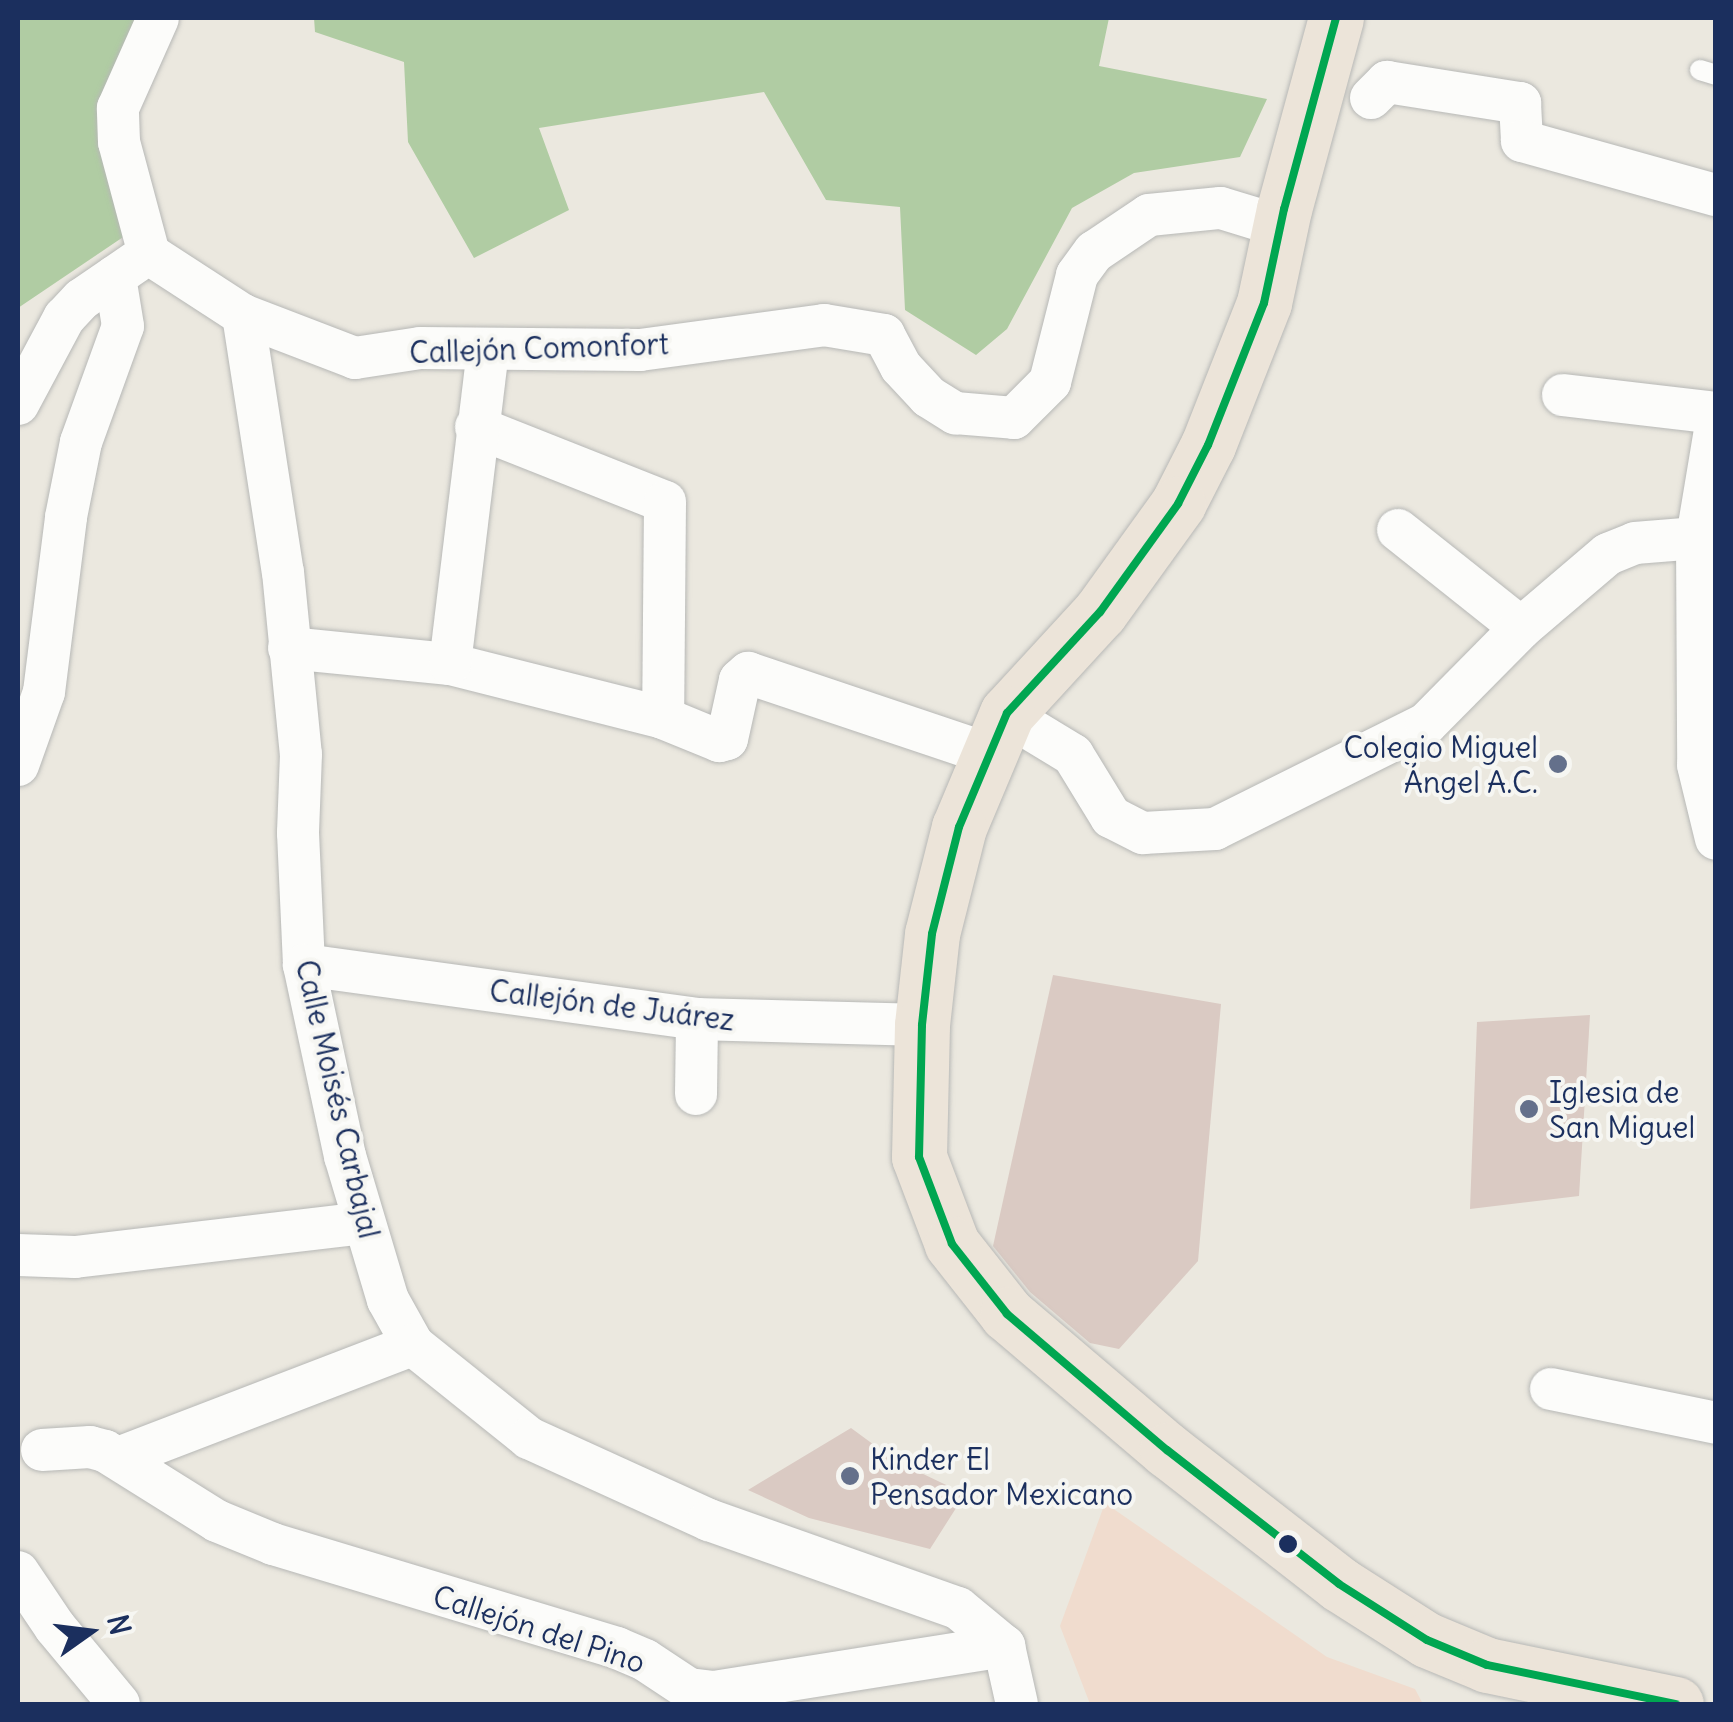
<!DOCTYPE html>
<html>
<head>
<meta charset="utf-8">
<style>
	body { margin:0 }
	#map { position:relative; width:1733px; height:1722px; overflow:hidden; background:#ebe8df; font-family:Delius,sans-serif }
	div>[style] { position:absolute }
	.built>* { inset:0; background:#f0dcce }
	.forest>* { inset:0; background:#b0cca3 }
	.building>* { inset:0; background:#dacac3 }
	.roads { filter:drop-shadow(0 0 2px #b7b8b6) drop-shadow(0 0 2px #b7b8b6) }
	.lane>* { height:20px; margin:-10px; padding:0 10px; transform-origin:10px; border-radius:10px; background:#fcfcfa }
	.street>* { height:42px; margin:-21px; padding:0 21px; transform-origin:21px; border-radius:21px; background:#fcfcfa }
	.primary>* { height:55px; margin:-27.5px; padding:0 27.5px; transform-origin:27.5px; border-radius:27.5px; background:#ece4d9 }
	.bus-1>* { height:8px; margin:-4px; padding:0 4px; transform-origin:4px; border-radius:4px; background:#00a651 }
	.dots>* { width:28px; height:28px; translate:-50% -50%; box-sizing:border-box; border:5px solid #f6f6f2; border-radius:50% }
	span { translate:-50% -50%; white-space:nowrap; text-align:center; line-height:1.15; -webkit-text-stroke:8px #f6f6f2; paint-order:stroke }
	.street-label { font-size:30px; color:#1b2f5e }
	.poi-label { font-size:30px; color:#1b2f5e }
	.right { translate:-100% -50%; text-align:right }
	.left { translate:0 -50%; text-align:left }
	.frame { position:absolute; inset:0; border:20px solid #1b2f5e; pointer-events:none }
	.north { position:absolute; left:40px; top:1582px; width:100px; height:100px; -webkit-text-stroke:8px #f6f6f2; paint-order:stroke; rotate:76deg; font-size:28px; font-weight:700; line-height:40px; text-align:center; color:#1b2f5e }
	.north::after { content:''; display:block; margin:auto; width:35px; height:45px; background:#1b2f5e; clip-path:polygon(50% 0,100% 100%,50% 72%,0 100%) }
</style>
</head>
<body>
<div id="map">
	<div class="built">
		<i style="clip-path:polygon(1105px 1503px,1327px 1657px,1415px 1689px,1423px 1704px,1090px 1704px,1060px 1626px)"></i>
	</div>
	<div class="forest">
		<i style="clip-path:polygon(18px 18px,145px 18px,98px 122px,138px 227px,18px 308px)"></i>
		<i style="clip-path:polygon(314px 18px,1109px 18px,1099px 66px,1267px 99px,1240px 157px,1134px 173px,1072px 208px,1007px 329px,976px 355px,905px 310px,900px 207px,826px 200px,764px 92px,539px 128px,569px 210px,474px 258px,408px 142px,404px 62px,315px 32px)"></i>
	</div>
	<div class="building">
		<i style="clip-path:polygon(1053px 975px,1221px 1004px,1198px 1261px,1119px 1349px,1090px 1343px,1030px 1292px,993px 1246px)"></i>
		<i style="clip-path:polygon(1590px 1015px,1579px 1196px,1470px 1209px,1477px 1022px)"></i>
		<i style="clip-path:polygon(851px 1428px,896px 1461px,965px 1494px,930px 1549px,809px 1518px,748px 1490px)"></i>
	</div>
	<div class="roads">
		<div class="lane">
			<i style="left:1700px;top:70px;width:17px;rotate:17deg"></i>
		</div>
		<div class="street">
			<i style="left:1371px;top:98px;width:23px;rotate:-45deg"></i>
			<i style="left:1387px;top:82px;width:135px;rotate:9deg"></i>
			<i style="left:1520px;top:103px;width:38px;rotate:87deg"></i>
			<i style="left:1522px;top:141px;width:201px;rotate:15.6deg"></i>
			<i style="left:149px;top:254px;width:112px;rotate:33deg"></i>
			<i style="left:243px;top:315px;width:120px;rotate:21deg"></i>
			<i style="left:355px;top:358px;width:66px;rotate:-8.7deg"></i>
			<i style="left:420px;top:348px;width:220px;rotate:0.5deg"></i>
			<i style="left:640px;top:350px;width:186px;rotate:-7.7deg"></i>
			<i style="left:824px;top:325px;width:61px;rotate:9.5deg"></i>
			<i style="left:884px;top:335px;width:36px;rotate:62deg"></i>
			<i style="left:901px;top:367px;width:41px;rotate:47deg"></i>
			<i style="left:929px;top:397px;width:31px;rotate:32deg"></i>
			<i style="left:955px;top:413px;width:59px;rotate:4.8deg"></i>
			<i style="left:1014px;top:418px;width:51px;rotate:-45deg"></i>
			<i style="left:1050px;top:382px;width:110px;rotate:-75.8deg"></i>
			<i style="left:1077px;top:275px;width:29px;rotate:-54deg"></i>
			<i style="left:1094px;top:252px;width:66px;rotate:-33.9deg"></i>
			<i style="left:1149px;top:215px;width:72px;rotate:-5.6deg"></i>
			<i style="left:1221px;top:208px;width:62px;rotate:17deg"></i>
			<i style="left:149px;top:254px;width:116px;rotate:-105deg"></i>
			<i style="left:119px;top:142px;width:34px;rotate:-92deg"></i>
			<i style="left:118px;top:108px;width:98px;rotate:-66deg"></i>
			<i style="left:243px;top:315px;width:260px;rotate:81.2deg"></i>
			<i style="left:283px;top:572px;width:183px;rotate:84.4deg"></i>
			<i style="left:301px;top:754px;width:79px;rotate:92.2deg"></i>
			<i style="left:298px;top:833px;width:132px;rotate:87.4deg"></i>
			<i style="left:304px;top:965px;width:195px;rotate:77.9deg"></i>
			<i style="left:345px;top:1156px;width:150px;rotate:73.4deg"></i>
			<i style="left:388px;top:1300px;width:51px;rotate:60.9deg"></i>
			<i style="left:413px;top:1345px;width:149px;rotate:38.7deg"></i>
			<i style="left:529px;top:1438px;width:198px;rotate:24.5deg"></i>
			<i style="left:709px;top:1520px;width:264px;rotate:19.5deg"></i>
			<i style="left:958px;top:1608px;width:60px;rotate:39.6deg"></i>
			<i style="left:1004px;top:1646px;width:59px;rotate:77.4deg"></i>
			<i style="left:1563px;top:395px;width:154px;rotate:6.7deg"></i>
			<i style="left:18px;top:404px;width:98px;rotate:-61.9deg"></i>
			<i style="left:64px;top:318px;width:26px;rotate:-47deg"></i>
			<i style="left:82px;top:299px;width:65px;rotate:-34.4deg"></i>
			<i style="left:1716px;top:424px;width:116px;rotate:99.5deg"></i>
			<i style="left:1697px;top:538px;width:227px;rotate:89.7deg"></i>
			<i style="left:1698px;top:765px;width:76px;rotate:76.3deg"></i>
			<i style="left:476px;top:427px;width:203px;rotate:21.6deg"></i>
			<i style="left:665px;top:502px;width:216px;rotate:90.5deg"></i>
			<i style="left:1398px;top:530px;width:157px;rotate:38.5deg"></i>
			<i style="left:289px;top:648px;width:162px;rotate:5.7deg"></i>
			<i style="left:450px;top:664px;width:220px;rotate:14.2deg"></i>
			<i style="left:663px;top:718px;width:61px;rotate:22.3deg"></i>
			<i style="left:719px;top:741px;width:8px;rotate:-14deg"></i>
			<i style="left:727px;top:739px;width:60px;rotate:-77.6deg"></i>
			<i style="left:740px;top:680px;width:11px;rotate:-41deg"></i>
			<i style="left:748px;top:673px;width:253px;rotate:18.6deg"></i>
			<i style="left:450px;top:664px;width:315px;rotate:-83.1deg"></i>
			<i style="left:1027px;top:727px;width:54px;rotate:31.3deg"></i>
			<i style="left:1073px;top:755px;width:73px;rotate:58.5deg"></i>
			<i style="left:1111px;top:817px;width:36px;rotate:27deg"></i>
			<i style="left:1143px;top:833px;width:72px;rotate:-3.2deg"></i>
			<i style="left:1215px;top:829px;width:236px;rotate:-26.5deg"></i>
			<i style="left:1426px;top:724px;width:135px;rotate:-45.3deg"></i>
			<i style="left:1521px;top:628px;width:114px;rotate:-40.4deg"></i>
			<i style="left:1608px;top:554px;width:29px;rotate:-22deg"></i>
			<i style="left:1635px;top:543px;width:62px;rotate:-4.6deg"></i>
			<i style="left:18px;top:765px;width:77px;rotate:-70.4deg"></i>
			<i style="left:44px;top:692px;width:176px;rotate:-82.8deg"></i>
			<i style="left:66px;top:517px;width:76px;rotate:-78.7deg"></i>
			<i style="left:81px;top:442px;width:123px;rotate:-70.1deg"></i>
			<i style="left:123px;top:326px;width:50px;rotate:-99.3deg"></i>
			<i style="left:304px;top:965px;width:397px;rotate:7.8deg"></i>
			<i style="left:697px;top:1019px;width:225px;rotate:1.5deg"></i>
			<i style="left:696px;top:1094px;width:75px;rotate:-89.2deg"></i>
			<i style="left:18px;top:1255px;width:57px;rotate:2deg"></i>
			<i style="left:75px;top:1257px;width:290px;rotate:-6.7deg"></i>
			<i style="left:1551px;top:1389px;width:168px;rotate:11.6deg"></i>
			<i style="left:42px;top:1450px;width:48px;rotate:-3.6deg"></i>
			<i style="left:90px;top:1447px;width:16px;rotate:15deg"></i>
			<i style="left:105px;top:1451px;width:132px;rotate:32deg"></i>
			<i style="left:217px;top:1521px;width:61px;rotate:22.3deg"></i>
			<i style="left:273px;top:1544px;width:359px;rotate:16.8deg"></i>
			<i style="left:617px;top:1648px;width:30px;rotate:23deg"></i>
			<i style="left:645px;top:1660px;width:53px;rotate:33.4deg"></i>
			<i style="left:689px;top:1689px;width:25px;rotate:7deg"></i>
			<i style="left:714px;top:1692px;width:294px;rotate:-9deg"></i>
			<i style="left:118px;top:1458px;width:316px;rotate:-21deg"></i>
			<i style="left:18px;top:1572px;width:66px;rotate:56.1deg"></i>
			<i style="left:55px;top:1627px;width:100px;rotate:50.3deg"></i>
		</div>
		<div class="primary">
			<i style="left:1336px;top:18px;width:198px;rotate:105.2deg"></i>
			<i style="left:1284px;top:209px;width:96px;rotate:102deg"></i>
			<i style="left:1264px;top:303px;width:153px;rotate:111.5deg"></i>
			<i style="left:1208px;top:445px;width:66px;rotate:117deg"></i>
			<i style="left:1178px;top:504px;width:133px;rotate:125.8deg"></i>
			<i style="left:1100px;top:612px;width:137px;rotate:132.6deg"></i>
			<i style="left:1007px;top:713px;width:124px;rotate:112.8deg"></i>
			<i style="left:959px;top:827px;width:110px;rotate:104.2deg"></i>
			<i style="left:932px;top:934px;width:92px;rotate:96.3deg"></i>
			<i style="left:922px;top:1025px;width:132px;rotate:91.3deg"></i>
			<i style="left:919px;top:1157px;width:93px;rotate:69.2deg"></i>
			<i style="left:952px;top:1244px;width:89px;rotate:51.8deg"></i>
			<i style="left:1007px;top:1314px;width:210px;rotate:40.4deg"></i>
			<i style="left:1167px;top:1450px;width:218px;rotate:37.9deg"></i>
			<i style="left:1339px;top:1584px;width:104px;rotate:32.5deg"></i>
			<i style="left:1427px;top:1640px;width:65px;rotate:22.6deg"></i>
			<i style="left:1487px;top:1665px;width:193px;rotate:11.7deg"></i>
		</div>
	</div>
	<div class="bus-1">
		<i style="left:1336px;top:18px;width:198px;rotate:105.2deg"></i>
		<i style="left:1284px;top:209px;width:96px;rotate:102deg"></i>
		<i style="left:1264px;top:303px;width:153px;rotate:111.5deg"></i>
		<i style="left:1208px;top:445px;width:66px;rotate:117deg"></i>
		<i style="left:1178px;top:504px;width:133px;rotate:125.8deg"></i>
		<i style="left:1100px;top:612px;width:137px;rotate:132.6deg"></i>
		<i style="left:1007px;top:713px;width:124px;rotate:112.8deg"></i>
		<i style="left:959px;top:827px;width:110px;rotate:104.2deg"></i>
		<i style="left:932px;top:934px;width:92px;rotate:96.3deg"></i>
		<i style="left:922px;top:1025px;width:132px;rotate:91.3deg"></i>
		<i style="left:919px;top:1157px;width:93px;rotate:69.2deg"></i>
		<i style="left:952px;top:1244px;width:89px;rotate:51.8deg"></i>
		<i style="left:1007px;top:1314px;width:210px;rotate:40.4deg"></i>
		<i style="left:1167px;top:1450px;width:218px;rotate:37.9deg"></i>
		<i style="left:1339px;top:1584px;width:104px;rotate:32.5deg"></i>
		<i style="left:1427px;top:1640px;width:65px;rotate:22.6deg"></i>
		<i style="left:1487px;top:1665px;width:193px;rotate:11.7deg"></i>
	</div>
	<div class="dots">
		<i style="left:1558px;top:764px;background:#64708b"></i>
		<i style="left:1529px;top:1109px;background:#64708b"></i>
		<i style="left:850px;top:1476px;background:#64708b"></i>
		<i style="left:1288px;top:1544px;background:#1b2f5e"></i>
	</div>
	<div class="street-label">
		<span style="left:539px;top:348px;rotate:-2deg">Callejón Comonfort</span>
		<span style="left:612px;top:1005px;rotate:7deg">Callejón de Juárez</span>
		<span style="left:338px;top:1099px;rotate:77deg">Calle Moisés Carbajal</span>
		<span style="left:539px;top:1629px;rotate:18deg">Callejón del Pino</span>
	</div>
	<div class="poi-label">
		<span class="right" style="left:1538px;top:764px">Colegio Miguel<br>Ángel A.C.</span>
		<span class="left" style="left:1549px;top:1109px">Iglesia de<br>San Miguel</span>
		<span class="left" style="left:870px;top:1476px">Kinder El<br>Pensador Mexicano</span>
	</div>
	<div class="frame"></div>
	<div class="north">N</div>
</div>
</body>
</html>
